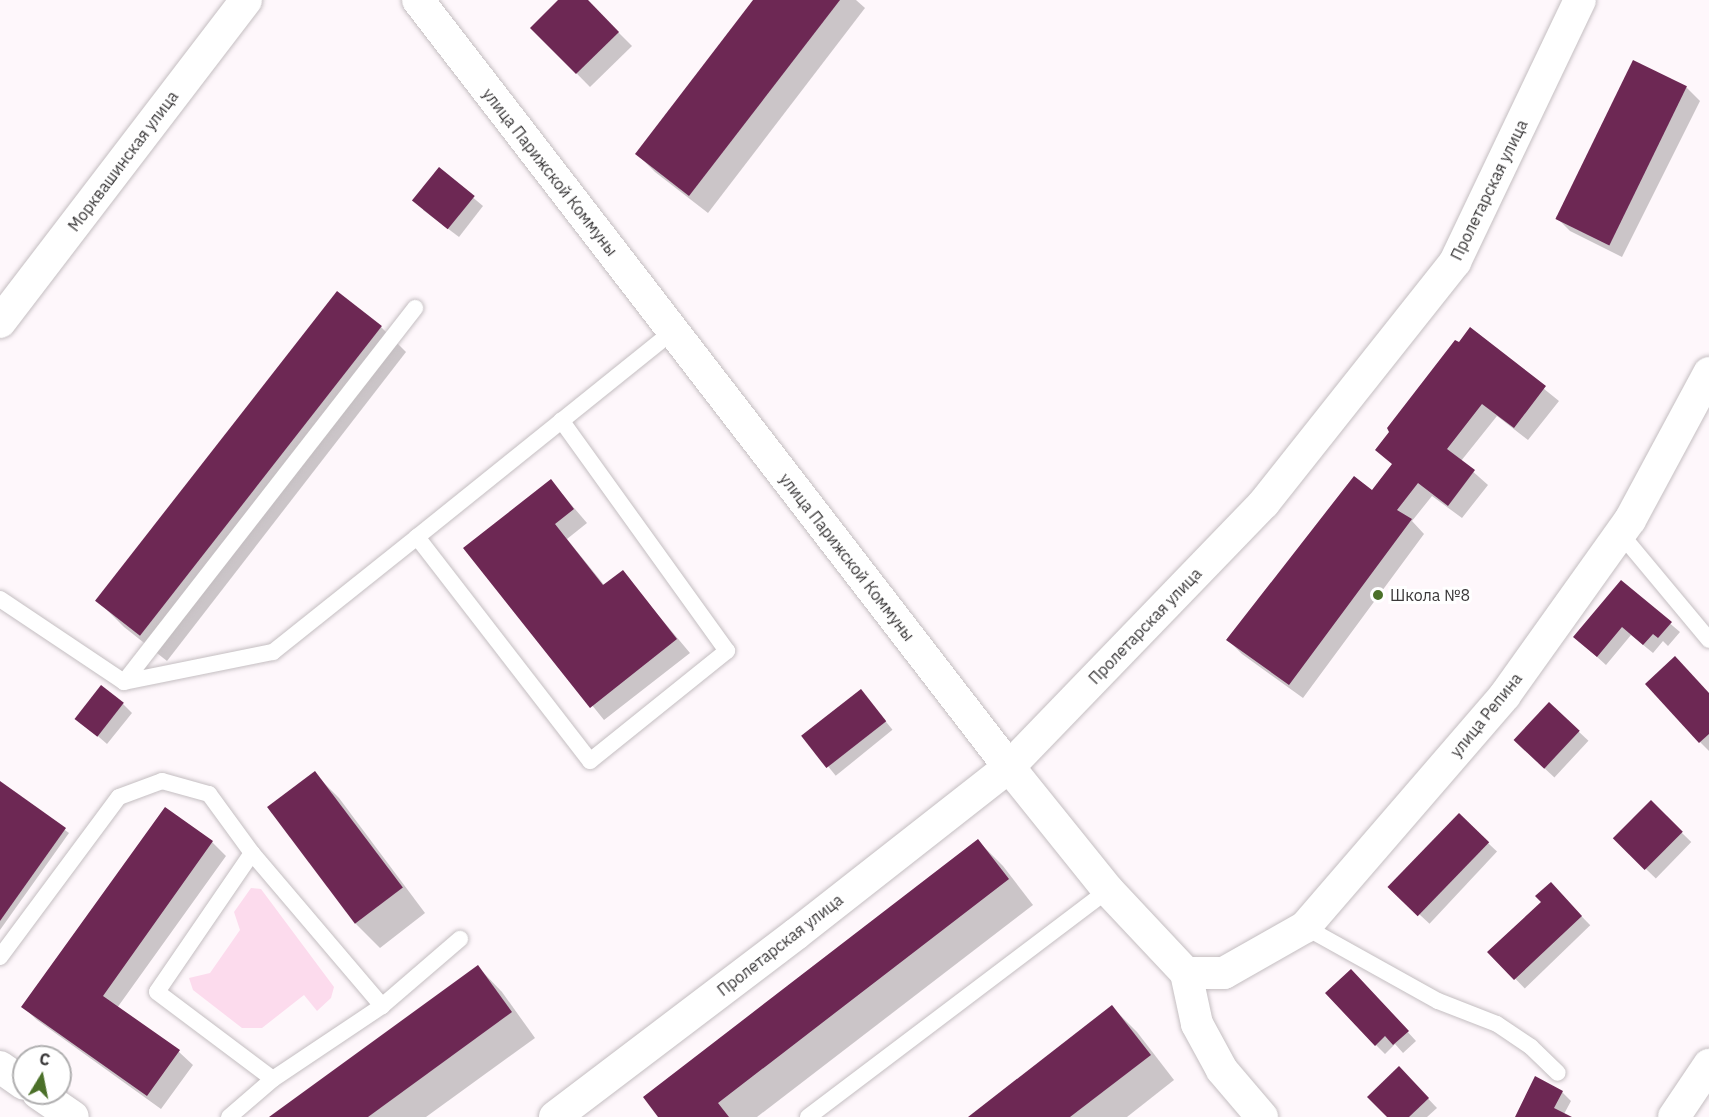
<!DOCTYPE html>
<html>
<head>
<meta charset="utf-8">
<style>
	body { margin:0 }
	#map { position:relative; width:1709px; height:1117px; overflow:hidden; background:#fef7fb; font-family:"IBM Plex Sans",sans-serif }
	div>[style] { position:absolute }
	.green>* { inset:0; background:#fcdbed }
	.shadow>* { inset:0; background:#0003; transform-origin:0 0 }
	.building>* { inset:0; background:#6d2854; transform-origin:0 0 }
	.roads { filter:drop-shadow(0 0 2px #c4bec1) drop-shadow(0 0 2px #c4bec1) }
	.lane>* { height:16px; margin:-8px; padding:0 8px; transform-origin:8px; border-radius:8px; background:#fff }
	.street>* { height:32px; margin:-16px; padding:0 16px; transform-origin:16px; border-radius:16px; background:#fff }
	.dots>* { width:16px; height:16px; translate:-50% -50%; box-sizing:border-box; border:3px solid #fff; border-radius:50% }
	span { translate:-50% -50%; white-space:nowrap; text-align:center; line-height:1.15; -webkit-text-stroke:6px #fff; paint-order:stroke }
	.street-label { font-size:16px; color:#3a3839 }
	.poi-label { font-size:16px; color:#3a3839 }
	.left { translate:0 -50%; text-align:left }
	.north { position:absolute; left:12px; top:1045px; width:60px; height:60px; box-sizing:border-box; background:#fff; border:2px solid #b0afb0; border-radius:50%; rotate:10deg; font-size:16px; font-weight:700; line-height:24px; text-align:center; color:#3a3839 }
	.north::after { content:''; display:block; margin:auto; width:21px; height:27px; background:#4b7029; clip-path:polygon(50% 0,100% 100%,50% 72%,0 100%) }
</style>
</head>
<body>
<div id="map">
	<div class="green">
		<i style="clip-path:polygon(251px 888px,261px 889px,334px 987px,331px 998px,317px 1011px,304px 995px,262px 1028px,242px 1028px,193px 990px,189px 978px,210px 973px,240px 930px,234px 912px)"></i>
	</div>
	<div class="shadow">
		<i style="clip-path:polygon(560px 0,586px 0,632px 46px,590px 87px,532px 28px)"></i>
		<i style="clip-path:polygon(755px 0,856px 0,865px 8px,708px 213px,655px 172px,637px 154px)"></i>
		<i style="clip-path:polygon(1686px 87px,1700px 101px,1622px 257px,1570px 231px,1556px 217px)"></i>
		<i style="clip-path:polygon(439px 169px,483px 206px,459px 237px,423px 210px)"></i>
		<i style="clip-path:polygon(381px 327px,406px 352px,167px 661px,124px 627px,99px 602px)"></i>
		<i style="clip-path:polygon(1470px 329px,1559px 401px,1528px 440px,1497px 416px,1461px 461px,1488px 485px,1462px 518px,1432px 496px,1412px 521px,1424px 534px,1303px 698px,1242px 654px,1228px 640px,1372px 492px,1393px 465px,1459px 344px)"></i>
		<i style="clip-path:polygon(551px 481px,587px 523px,567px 539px,605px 586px,622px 572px,690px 653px,604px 720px,465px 548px)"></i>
		<i style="clip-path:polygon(1621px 582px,1680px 632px,1668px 646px,1663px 641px,1653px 653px,1631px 635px,1606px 665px,1575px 637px)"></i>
		<i style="clip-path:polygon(1647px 684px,1709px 694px,1709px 751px,1700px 742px)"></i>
		<i style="left:861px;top:691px;width:50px;height:73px;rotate:51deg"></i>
		<i style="clip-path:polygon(123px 704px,132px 713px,107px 744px,77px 718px)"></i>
		<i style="left:1549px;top:704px;width:54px;height:50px;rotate:43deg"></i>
		<i style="clip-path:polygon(314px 773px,339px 798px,425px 913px,380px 948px,355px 923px)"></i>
		<i style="clip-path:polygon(0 783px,69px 833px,0 930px)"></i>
		<i style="left:1651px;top:803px;width:56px;height:51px;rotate:44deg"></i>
		<i style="clip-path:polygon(165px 809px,212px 842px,226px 856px,117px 1008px,179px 1052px,193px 1065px,161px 1109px,37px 1020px,23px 1007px)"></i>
		<i style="left:1459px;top:816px;width:52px;height:99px;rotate:43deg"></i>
		<i style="clip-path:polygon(978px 841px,1003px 866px,1033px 905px,757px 1117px,660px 1117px)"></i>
		<i style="left:1559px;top:893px;width:45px;height:91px;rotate:46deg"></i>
		<i style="clip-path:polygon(478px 967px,502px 992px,535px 1038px,426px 1117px,272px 1117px)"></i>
		<i style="clip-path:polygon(1360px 980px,1416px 1041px,1403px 1053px,1395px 1044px,1385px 1054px,1376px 1045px)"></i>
		<i style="clip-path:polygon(1112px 1007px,1137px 1032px,1174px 1080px,1127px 1117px,970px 1117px)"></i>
		<i style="clip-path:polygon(1399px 1068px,1437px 1108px,1427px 1117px,1389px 1117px)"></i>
		<i style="clip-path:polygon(1562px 1092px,1571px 1101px,1564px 1114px,1569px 1117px,1516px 1117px)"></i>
	</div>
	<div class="building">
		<i style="clip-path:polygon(558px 0,588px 0,619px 32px,576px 74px,530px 28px)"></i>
		<i style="clip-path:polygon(753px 0,840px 0,689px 196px,635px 154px)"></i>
		<i style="left:1633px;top:60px;width:60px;height:177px;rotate:26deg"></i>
		<i style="left:439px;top:167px;width:46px;height:43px;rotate:39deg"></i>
		<i style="left:337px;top:291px;width:57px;height:393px;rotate:38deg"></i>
		<i style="clip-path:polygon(1470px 327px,1546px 386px,1514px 428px,1482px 404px,1447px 449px,1475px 470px,1448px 506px,1418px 483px,1397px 510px,1412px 519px,1289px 685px,1226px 640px,1354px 476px,1372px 490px,1392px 464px,1375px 450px,1389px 432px,1387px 428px,1455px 340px,1459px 342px)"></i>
		<i style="clip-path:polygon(551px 479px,574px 509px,555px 524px,603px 585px,623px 570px,677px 639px,590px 708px,463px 548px)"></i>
		<i style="clip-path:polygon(1621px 580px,1672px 622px,1658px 638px,1653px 634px,1643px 645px,1622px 627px,1597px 657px,1573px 637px)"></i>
		<i style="clip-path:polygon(1675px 656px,1709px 693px,1709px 734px,1699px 743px,1645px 684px)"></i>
		<i style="left:101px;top:685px;width:29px;height:43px;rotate:38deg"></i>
		<i style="left:861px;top:689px;width:41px;height:76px;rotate:52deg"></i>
		<i style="left:1549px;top:702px;width:42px;height:52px;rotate:43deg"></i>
		<i style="left:315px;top:771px;width:146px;height:60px;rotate:53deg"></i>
		<i style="clip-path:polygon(0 781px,66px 828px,0 921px)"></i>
		<i style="left:1651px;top:800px;width:45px;height:54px;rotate:45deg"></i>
		<i style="clip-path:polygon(165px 807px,213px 841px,103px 996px,180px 1050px,147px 1096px,21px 1007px)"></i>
		<i style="left:1459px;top:813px;width:42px;height:103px;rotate:44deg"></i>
		<i style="clip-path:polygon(978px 839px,1009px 879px,718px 1103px,729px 1117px,658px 1117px,643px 1097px)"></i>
		<i style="clip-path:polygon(1551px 882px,1582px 916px,1514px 980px,1487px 952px,1541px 902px,1535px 896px)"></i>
		<i style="clip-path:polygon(478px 965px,512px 1012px,368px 1117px,269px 1117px)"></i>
		<i style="clip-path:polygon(1351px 969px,1409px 1031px,1393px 1045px,1385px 1036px,1375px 1046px,1325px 993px)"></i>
		<i style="clip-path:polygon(1112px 1005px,1151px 1055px,1070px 1117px,968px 1117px)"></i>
		<i style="clip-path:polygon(1399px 1066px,1429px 1098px,1409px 1117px,1387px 1117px,1367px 1097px)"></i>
		<i style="clip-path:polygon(1535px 1076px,1563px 1091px,1554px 1108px,1572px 1117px,1515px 1117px)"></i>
	</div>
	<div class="roads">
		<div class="lane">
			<i style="left:1620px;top:533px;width:139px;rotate:50.2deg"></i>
			<i style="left:417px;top:537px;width:329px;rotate:-38.8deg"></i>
			<i style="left:0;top:599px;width:149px;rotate:33.8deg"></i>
			<i style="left:124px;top:682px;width:152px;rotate:-11.4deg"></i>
			<i style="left:273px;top:652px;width:184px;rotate:-38.6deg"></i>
			<i style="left:417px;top:537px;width:283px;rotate:52.3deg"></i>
			<i style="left:590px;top:761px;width:176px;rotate:-38.8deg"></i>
			<i style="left:727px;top:651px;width:284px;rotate:-125.7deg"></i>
			<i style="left:124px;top:682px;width:474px;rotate:-52.1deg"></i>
			<i style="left:252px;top:853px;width:168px;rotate:124.4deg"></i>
			<i style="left:157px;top:992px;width:145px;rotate:36.9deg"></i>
			<i style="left:1305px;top:927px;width:152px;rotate:29.1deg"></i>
			<i style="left:1438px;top:1001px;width:63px;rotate:21.3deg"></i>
			<i style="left:1497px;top:1024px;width:41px;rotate:34.1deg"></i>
			<i style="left:1531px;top:1047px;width:37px;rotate:44deg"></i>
			<i style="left:0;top:957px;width:199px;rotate:-53.4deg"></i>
			<i style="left:119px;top:797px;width:46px;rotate:-20.4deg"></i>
			<i style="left:162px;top:781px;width:49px;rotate:15.5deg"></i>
			<i style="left:209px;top:794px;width:73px;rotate:53.9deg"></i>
			<i style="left:252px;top:853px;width:201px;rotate:49.6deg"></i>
			<i style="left:229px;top:1117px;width:58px;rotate:-40.8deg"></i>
			<i style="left:273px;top:1079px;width:131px;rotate:-33.8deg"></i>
			<i style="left:382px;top:1006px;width:103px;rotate:-40.7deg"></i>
			<i style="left:808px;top:1117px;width:376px;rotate:-37.1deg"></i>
		</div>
		<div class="street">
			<i style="left:418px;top:0;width:968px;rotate:52.38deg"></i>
			<i style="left:1009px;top:767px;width:158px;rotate:51.2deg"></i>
			<i style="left:1108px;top:890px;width:114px;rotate:46.8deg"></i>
			<i style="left:1186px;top:973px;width:52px;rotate:77.8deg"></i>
			<i style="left:1197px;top:1024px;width:52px;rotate:61.5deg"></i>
			<i style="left:1222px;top:1070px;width:62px;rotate:49.6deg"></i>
			<i style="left:0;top:322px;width:405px;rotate:-52.6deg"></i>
			<i style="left:1186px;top:973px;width:38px"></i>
			<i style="left:1224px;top:973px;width:93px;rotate:-29.6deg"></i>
			<i style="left:1305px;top:927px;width:306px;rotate:-49.2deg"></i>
			<i style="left:1505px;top:695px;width:215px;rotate:-54.5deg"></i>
			<i style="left:1630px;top:520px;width:167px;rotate:-61.7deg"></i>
			<i style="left:0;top:1067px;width:29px;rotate:35deg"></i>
			<i style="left:38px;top:1093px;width:42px;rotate:34.4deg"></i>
			<i style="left:555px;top:1117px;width:303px;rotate:-37.2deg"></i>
			<i style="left:796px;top:934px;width:271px;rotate:-38.1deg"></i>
			<i style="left:1009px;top:767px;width:367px;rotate:-46deg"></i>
			<i style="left:1264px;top:503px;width:308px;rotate:-51.6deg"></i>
			<i style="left:1455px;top:262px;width:290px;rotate:-64.5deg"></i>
			<i style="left:1674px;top:1117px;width:63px;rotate:-56.1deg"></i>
		</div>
	</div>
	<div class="dots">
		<i style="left:1378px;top:595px;background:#4b7029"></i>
	</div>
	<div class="street-label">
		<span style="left:123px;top:161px;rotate:-53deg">Морквашинская улица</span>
		<span style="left:550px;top:172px;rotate:52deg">улица Парижской Коммуны</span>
		<span style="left:1489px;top:190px;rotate:-64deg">Пролетарская улица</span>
		<span style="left:847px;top:557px;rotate:52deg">улица Парижской Коммуны</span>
		<span style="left:1145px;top:626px;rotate:-46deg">Пролетарская улица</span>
		<span style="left:1486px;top:715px;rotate:-51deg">улица Репина</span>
		<span style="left:780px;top:945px;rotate:-38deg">Пролетарская улица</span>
	</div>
	<div class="poi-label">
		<span class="left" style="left:1390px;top:595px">Школа №8</span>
	</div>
	<div class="north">С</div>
</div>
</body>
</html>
